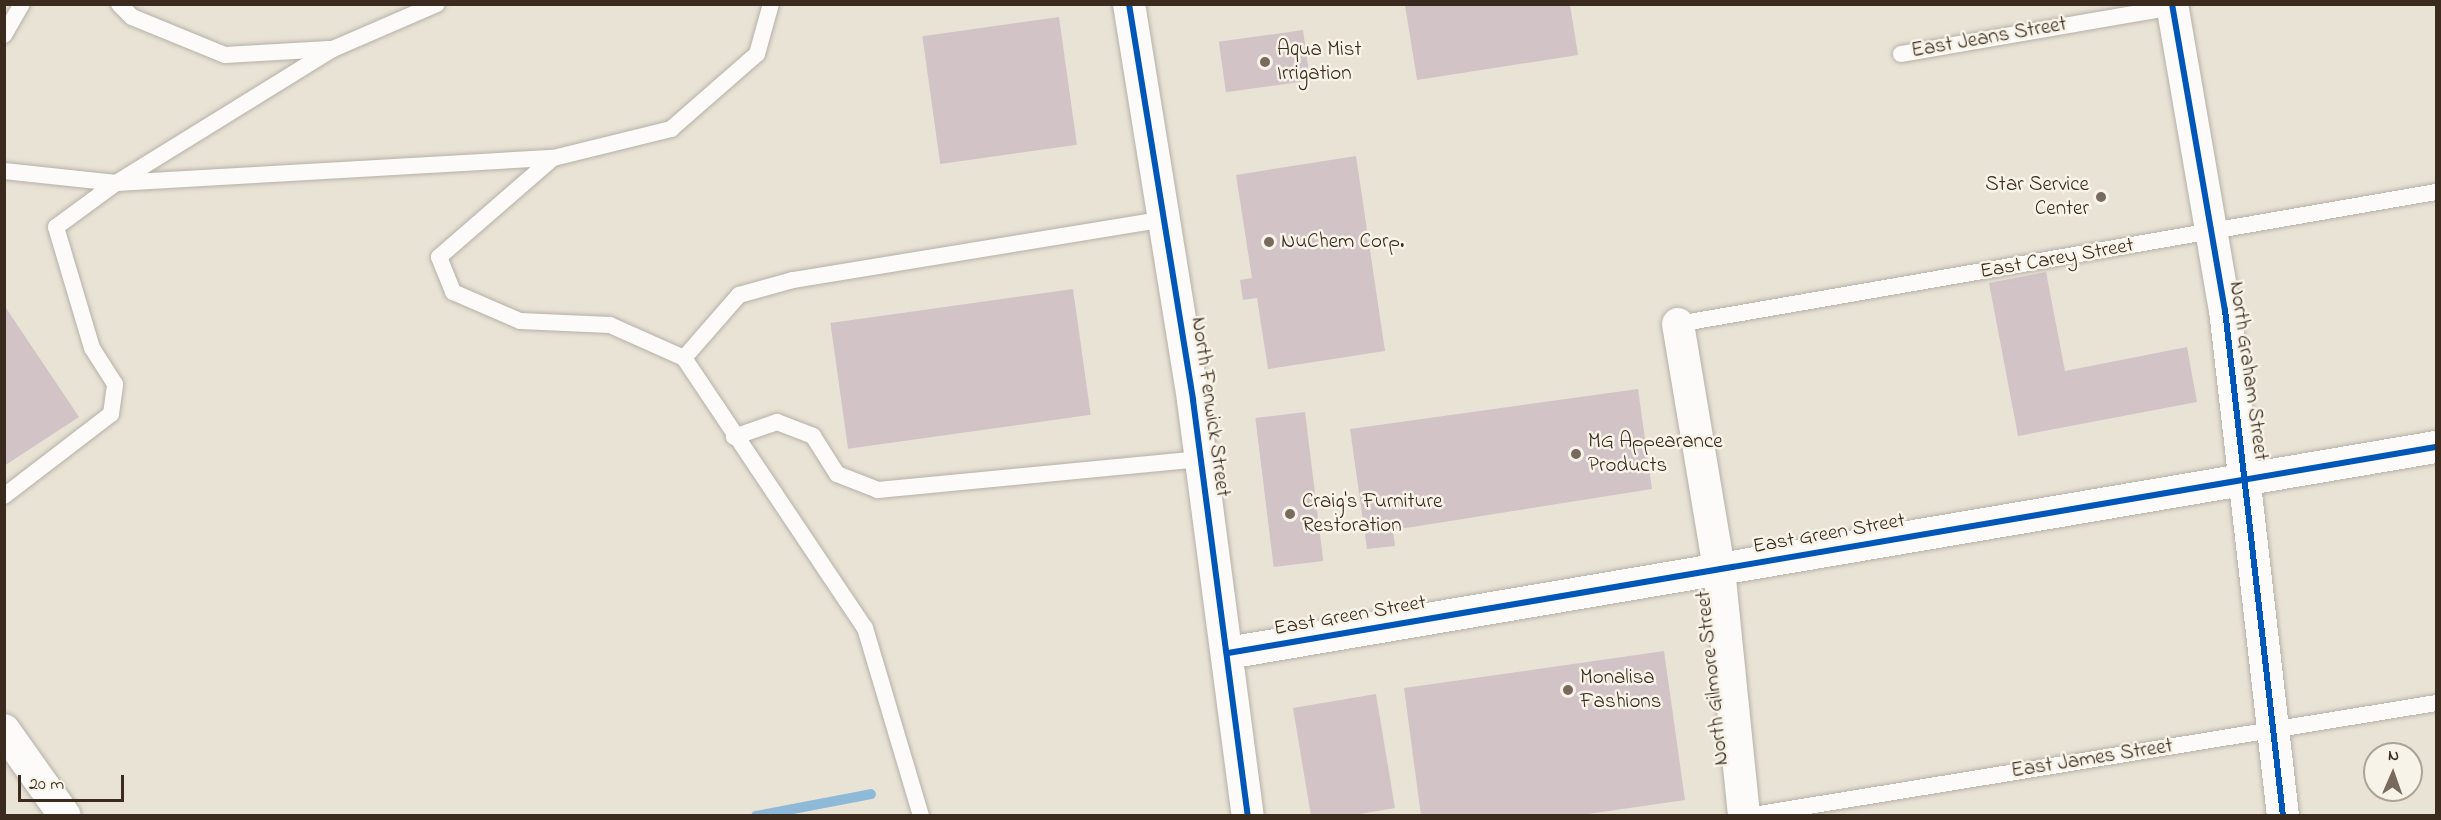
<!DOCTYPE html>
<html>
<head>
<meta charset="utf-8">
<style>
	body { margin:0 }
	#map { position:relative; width:2441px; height:820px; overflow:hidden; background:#e9e3d6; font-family:"Indie Flower",sans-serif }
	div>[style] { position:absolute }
	.stream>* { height:10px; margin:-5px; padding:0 5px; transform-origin:5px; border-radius:5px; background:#8eb9d9 }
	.building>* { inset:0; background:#d2c3c7; transform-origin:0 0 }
	.roads { filter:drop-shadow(0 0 2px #b6b0a7) drop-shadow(0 0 2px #b6b0a7) }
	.lane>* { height:16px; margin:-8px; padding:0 8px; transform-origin:8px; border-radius:8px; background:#fcfbf9 }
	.street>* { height:32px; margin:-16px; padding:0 16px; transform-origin:16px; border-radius:16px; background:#fcfbf9 }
	.cycleway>* { height:6px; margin:-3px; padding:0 3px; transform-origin:3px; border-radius:3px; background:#0057b8 }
	.dots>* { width:16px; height:16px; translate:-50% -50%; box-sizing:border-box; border:3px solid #f7f3e8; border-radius:50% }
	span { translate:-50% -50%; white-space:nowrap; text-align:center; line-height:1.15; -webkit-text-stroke:5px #f7f3e8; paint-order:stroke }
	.street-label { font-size:21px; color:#3b2a1e }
	.poi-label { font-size:21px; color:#3b2a1e }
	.left { translate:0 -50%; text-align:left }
	.right { translate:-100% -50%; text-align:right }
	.frame { position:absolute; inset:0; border:6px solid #3b2a1e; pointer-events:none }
	.north { position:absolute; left:2363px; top:742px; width:60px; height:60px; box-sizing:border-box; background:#f7f3e8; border:2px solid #aca397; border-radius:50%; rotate:2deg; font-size:16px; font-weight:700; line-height:24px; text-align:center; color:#3b2a1e }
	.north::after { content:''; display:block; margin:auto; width:21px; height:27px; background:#786b5e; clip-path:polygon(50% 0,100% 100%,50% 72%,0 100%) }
	.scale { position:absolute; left:18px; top:775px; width:106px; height:27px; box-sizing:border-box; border:3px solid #3b2a1e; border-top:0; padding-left:8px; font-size:18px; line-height:21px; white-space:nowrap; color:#3b2a1e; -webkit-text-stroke:4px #f7f3e8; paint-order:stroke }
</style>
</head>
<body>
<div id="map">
	<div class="stream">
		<i style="left:756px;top:816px;width:117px;rotate:-10.8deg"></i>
	</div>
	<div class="building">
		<i style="clip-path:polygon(1405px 5px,1570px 5px,1578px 55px,1417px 80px)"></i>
		<i style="left:1059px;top:17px;width:129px;height:138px;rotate:82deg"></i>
		<i style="left:1303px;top:30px;width:51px;height:85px;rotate:82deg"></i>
		<i style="clip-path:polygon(1356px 156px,1385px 351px,1268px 369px,1257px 298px,1243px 300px,1240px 280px,1252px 278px,1236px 175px)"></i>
		<i style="clip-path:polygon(2046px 272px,2065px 371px,2187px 347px,2197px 402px,2018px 436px,1989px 283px)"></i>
		<i style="left:1073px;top:289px;width:127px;height:245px;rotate:82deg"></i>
		<i style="clip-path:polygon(4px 305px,79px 417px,4px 466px)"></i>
		<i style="clip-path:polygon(1638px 389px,1652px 489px,1393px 530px,1395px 546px,1367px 549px,1350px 429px)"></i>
		<i style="left:1305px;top:412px;width:150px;height:50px;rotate:83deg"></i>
		<i style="clip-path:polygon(1664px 651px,1685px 800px,1574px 816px,1421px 816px,1404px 688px)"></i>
		<i style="clip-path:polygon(1376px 694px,1395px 808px,1348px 816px,1311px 816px,1293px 708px)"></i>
	</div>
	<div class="roads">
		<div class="lane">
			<i style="left:119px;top:4px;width:18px;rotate:45deg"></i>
			<i style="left:132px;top:17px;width:100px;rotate:22.2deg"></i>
			<i style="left:225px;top:55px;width:104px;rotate:-3.3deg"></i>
			<i style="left:4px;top:35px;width:36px;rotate:-60deg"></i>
			<i style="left:1901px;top:54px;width:281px;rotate:-9.8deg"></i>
			<i style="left:553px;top:158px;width:151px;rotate:139deg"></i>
			<i style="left:439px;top:257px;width:38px;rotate:68deg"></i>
			<i style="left:453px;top:292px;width:73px;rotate:23.4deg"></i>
			<i style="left:520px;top:321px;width:90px;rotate:2.5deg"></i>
			<i style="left:610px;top:325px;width:81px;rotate:24deg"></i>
			<i style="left:684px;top:358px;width:325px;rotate:56.2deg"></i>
			<i style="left:865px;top:628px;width:196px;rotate:73.4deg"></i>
			<i style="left:4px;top:171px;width:113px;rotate:6.1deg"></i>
			<i style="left:116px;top:183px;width:438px;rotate:-3.3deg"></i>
			<i style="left:553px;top:158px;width:122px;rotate:-13.8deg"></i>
			<i style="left:671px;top:129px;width:114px;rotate:-41.1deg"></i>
			<i style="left:757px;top:54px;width:52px;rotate:-74.4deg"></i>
			<i style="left:1678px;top:324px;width:769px;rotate:-9.88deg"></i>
			<i style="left:684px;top:358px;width:84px;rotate:-48.9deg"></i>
			<i style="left:739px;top:295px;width:56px;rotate:-15.5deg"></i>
			<i style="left:793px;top:280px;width:378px;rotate:-9.3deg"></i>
			<i style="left:734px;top:437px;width:46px;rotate:-19.2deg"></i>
			<i style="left:777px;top:422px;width:39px;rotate:21deg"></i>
			<i style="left:813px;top:436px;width:45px;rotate:57.7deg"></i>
			<i style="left:837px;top:474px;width:44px;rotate:21.3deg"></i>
			<i style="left:878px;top:490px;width:324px;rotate:-5.5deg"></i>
			<i style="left:4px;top:496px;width:135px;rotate:-37.5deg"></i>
			<i style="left:111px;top:414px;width:30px;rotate:-82deg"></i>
			<i style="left:115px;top:384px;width:43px;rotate:-122.6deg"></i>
			<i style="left:92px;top:348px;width:126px;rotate:-106.6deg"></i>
			<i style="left:56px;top:227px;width:74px;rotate:-36.3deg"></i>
			<i style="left:116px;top:183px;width:255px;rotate:-31.7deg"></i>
			<i style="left:333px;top:49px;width:113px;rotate:-23.4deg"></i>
			<i style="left:1747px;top:816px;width:698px;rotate:-9.31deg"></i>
		</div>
		<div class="street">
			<i style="left:1129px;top:4px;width:401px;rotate:80.8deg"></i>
			<i style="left:1193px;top:400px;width:420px;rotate:82.5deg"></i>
			<i style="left:2172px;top:4px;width:311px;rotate:80.2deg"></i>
			<i style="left:2225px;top:310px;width:509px;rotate:83.46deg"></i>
			<i style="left:1678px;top:324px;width:248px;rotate:80.5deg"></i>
			<i style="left:1719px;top:569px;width:248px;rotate:84.2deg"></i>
			<i style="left:1228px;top:653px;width:1225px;rotate:-9.68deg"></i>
			<i style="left:4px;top:730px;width:105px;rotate:54.7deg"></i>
		</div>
	</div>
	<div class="cycleway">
		<i style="left:1129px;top:4px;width:401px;rotate:80.8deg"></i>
		<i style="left:1193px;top:400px;width:420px;rotate:82.5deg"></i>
		<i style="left:2172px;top:4px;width:311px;rotate:80.2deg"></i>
		<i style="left:2225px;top:310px;width:509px;rotate:83.46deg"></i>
		<i style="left:1228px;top:653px;width:1225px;rotate:-9.68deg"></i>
	</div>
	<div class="dots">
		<i style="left:1265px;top:62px;background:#786b5e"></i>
		<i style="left:2101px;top:197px;background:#786b5e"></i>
		<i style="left:1269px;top:242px;background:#786b5e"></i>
		<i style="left:1576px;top:454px;background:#786b5e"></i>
		<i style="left:1290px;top:514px;background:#786b5e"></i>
		<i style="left:1568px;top:690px;background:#786b5e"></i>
	</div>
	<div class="street-label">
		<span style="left:1989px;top:38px;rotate:-10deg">East Jeans Street</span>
		<span style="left:2057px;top:259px;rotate:-10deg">East Carey Street</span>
		<span style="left:2248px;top:371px;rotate:82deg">North Graham Street</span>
		<span style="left:1210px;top:407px;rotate:82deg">North Fenwick Street</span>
		<span style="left:1829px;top:534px;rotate:-10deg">East Green Street</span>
		<span style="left:1350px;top:616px;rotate:-10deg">East Green Street</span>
		<span style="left:1713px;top:678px;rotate:-96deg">North Gilmore Street</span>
		<span style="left:2092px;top:759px;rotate:-9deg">East James Street</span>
	</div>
	<div class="poi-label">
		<span class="left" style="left:1277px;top:62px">Aqua Mist<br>Irrigation</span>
		<span class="right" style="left:2089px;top:197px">Star Service<br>Center</span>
		<span class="left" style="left:1281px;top:242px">NuChem Corp.</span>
		<span class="left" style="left:1588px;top:454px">MG Appearance<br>Products</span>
		<span class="left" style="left:1302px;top:514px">Craig's Furniture<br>Restoration</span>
		<span class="left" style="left:1580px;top:690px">Monalisa<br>Fashions</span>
	</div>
	<div class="frame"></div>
	<div class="north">N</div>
	<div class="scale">20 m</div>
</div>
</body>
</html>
